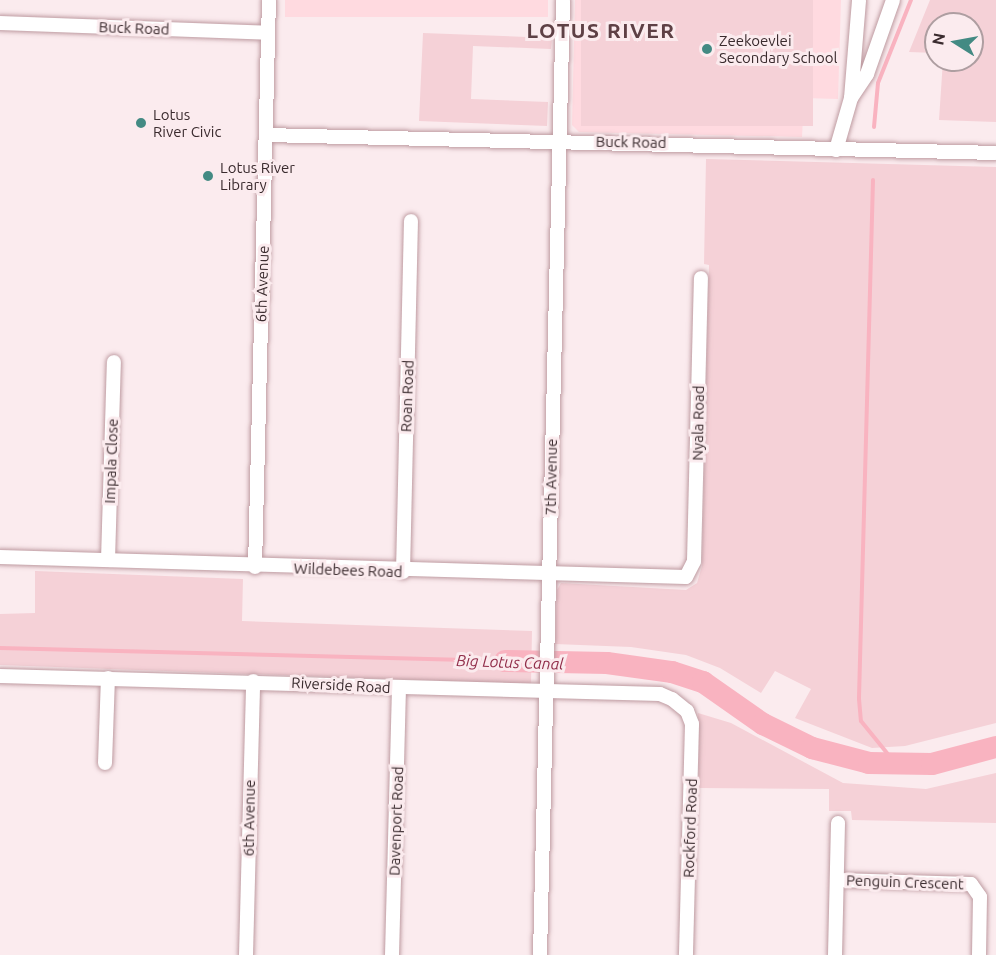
<!DOCTYPE html>
<html>
<head>
<meta charset="utf-8">
<style>
	body { margin:0 }
	#map { position:relative; width:996px; height:955px; overflow:hidden; background:#fbebee; font-family:Ubuntu,sans-serif }
	div>[style] { position:absolute }
	.built>* { inset:0; background:#ffdae0; transform-origin:0 0 }
	.green>* { inset:0; background:#f5d1d7; transform-origin:0 0 }
	.stream>* { height:4px; margin:-2px; padding:0 2px; transform-origin:2px; border-radius:2px; background:#f9b3c0 }
	.river>* { height:22px; margin:-11px; padding:0 11px; transform-origin:11px; border-radius:11px; background:#f9b3c0 }
	.roads { filter:drop-shadow(0 0 2px #be9ba1) drop-shadow(0 0 2px #be9ba1) }
	.minor>* { height:14px; margin:-7px; padding:0 7px; transform-origin:7px; border-radius:7px; background:#fff }
	.dots>* { width:16px; height:16px; translate:-50% -50%; box-sizing:border-box; border:3px solid #fbebee; border-radius:50% }
	span { translate:-50% -50%; white-space:nowrap; text-align:center; line-height:1.15; -webkit-text-stroke:6px #fbebee; paint-order:stroke }
	.street-label { font-size:15px; color:#3a2b2e }
	.poi-label { font-size:15px; color:#3a2b2e }
	.left { translate:0 -50%; text-align:left }
	.water-label { font-size:16px; color:#922f4b; font-style:italic }
	.district-label { font-size:21px; color:#5e4045; font-weight:700; letter-spacing:1.5px }
	.north { position:absolute; left:924px; top:12px; width:60px; height:60px; box-sizing:border-box; background:#fbebee; border:2px solid #ae9ea1; border-radius:50%; rotate:281deg; font-size:16px; font-weight:700; line-height:24px; text-align:center; color:#3a2b2e }
	.north::after { content:''; display:block; margin:auto; width:21px; height:27px; background:#438a83; clip-path:polygon(50% 0,100% 100%,50% 72%,0 100%) }
</style>
</head>
<body>
<div id="map">
	<div class="built">
		<i style="left:285px;top:0;width:263px;height:17px"></i>
		<i style="clip-path:polygon(575px 0,841px 0,838px 99px,804px 98px,802px 137px,579px 132px,572px 125px)"></i>
	</div>
	<div class="green">
		<i style="left:581px;top:0;width:232px;height:126px"></i>
		<i style="clip-path:polygon(930px 0,996px 0,996px 122px,939px 120px,943px 60px,972px 60px,972px 24px,936px 24px,936px 53px,909px 52px)"></i>
		<i style="clip-path:polygon(423px 33px,552px 38px,551px 49px,473px 46px,471px 99px,548px 102px,547px 126px,419px 121px)"></i>
		<i style="clip-path:polygon(706px 159px,996px 167px,996px 723px,905px 746px,872px 748px,795px 718px,811px 689px,775px 671px,761px 693px,720px 668px,686px 655px,631px 647px,555px 644px,557px 590px,561px 583px,686px 590px,697px 583px,702px 566px,709px 265px,704px 264px)"></i>
		<i style="clip-path:polygon(35px 571px,243px 579px,242px 621px,532px 631px,531px 684px,0 665px,0 614px,35px 613px)"></i>
		<i style="clip-path:polygon(698px 713px,731px 723px,843px 783px,926px 789px,996px 773px,996px 823px,852px 820px,851px 811px,829px 811px,829px 789px,699px 788px)"></i>
	</div>
	<div class="stream">
		<i style="left:874px;top:127px;width:44px;rotate:-84.8deg"></i>
		<i style="left:878px;top:83px;width:89px;rotate:-68.3deg"></i>
		<i style="left:873px;top:180px;width:519px;rotate:91.55deg"></i>
		<i style="left:859px;top:699px;width:22px;rotate:85deg"></i>
		<i style="left:861px;top:721px;width:55px;rotate:50.9deg"></i>
		<i style="left:0;top:648px;width:505px;rotate:1.47deg"></i>
	</div>
	<div class="river">
		<i style="left:505px;top:661px;width:102px;rotate:1.1deg"></i>
		<i style="left:607px;top:663px;width:66px;rotate:7.9deg"></i>
		<i style="left:672px;top:672px;width:33px;rotate:18deg"></i>
		<i style="left:703px;top:682px;width:73px;rotate:35deg"></i>
		<i style="left:763px;top:724px;width:55px;rotate:26.1deg"></i>
		<i style="left:812px;top:748px;width:59px;rotate:14.7deg"></i>
		<i style="left:869px;top:763px;width:63px;rotate:0.9deg"></i>
		<i style="left:932px;top:764px;width:66px;rotate:-14.9deg"></i>
	</div>
	<div class="roads">
		<div class="minor">
			<i style="left:0;top:23px;width:268px;rotate:2.1deg"></i>
			<i style="left:851px;top:98px;width:29px;rotate:-56deg"></i>
			<i style="left:867px;top:74px;width:78px;rotate:-70.6deg"></i>
			<i style="left:266px;top:135px;width:730px;rotate:1.41deg"></i>
			<i style="left:836px;top:150px;width:54px;rotate:-73.9deg"></i>
			<i style="left:851px;top:98px;width:98px;rotate:-85.3deg"></i>
			<i style="left:0;top:557px;width:686px;rotate:1.67deg"></i>
			<i style="left:686px;top:577px;width:18px;rotate:-63deg"></i>
			<i style="left:694px;top:561px;width:283px;rotate:-88.6deg"></i>
			<i style="left:108px;top:560px;width:198px;rotate:-88.3deg"></i>
			<i style="left:255px;top:567px;width:567px;rotate:-88.59deg"></i>
			<i style="left:403px;top:572px;width:351px;rotate:-88.7deg"></i>
			<i style="left:0;top:676px;width:660px;rotate:1.56deg"></i>
			<i style="left:660px;top:694px;width:13px;rotate:23deg"></i>
			<i style="left:672px;top:699px;width:19px;rotate:39deg"></i>
			<i style="left:687px;top:711px;width:14px;rotate:69deg"></i>
			<i style="left:692px;top:724px;width:231px;rotate:91.5deg"></i>
			<i style="left:105px;top:763px;width:85px;rotate:-88deg"></i>
			<i style="left:837px;top:880px;width:134px;rotate:1.7deg"></i>
			<i style="left:971px;top:884px;width:16px;rotate:55deg"></i>
			<i style="left:980px;top:897px;width:58px;rotate:91deg"></i>
			<i style="left:246px;top:955px;width:274px;rotate:-88.5deg"></i>
			<i style="left:392px;top:955px;width:267px;rotate:-88.5deg"></i>
			<i style="left:540px;top:955px;width:955px;rotate:-88.62deg"></i>
			<i style="left:835px;top:955px;width:132px;rotate:-88.7deg"></i>
		</div>
	</div>
	<div class="dots">
		<i style="left:707px;top:49px;background:#438a83"></i>
		<i style="left:141px;top:123px;background:#438a83"></i>
		<i style="left:208px;top:176px;background:#438a83"></i>
	</div>
	<div class="street-label">
		<span style="left:134px;top:28px;rotate:2deg">Buck Road</span>
		<span style="left:631px;top:142px;rotate:1deg">Buck Road</span>
		<span style="left:262px;top:284px;rotate:-88deg">6th Avenue</span>
		<span style="left:407px;top:396px;rotate:-88deg">Roan Road</span>
		<span style="left:698px;top:423px;rotate:-89deg">Nyala Road</span>
		<span style="left:111px;top:461px;rotate:-88deg">Impala Close</span>
		<span style="left:551px;top:477px;rotate:-89deg">7th Avenue</span>
		<span style="left:348px;top:570px;rotate:2deg">Wildebees Road</span>
		<span style="left:341px;top:685px;rotate:3deg">Riverside Road</span>
		<span style="left:249px;top:818px;rotate:-89deg">6th Avenue</span>
		<span style="left:396px;top:821px;rotate:-88deg">Davenport Road</span>
		<span style="left:690px;top:828px;rotate:-88deg">Rockford Road</span>
		<span style="left:905px;top:882px;rotate:2deg">Penguin Crescent</span>
	</div>
	<div class="poi-label">
		<span class="left" style="left:719px;top:49px">Zeekoevlei<br>Secondary School</span>
		<span class="left" style="left:153px;top:123px">Lotus<br>River Civic</span>
		<span class="left" style="left:220px;top:176px">Lotus River<br>Library</span>
	</div>
	<div class="water-label">
		<span style="left:510px;top:662px;rotate:2deg">Big Lotus Canal</span>
	</div>
	<div class="district-label">
		<span style="left:601px;top:30px">LOTUS RIVER</span>
	</div>
	<div class="north">N</div>
</div>
</body>
</html>
